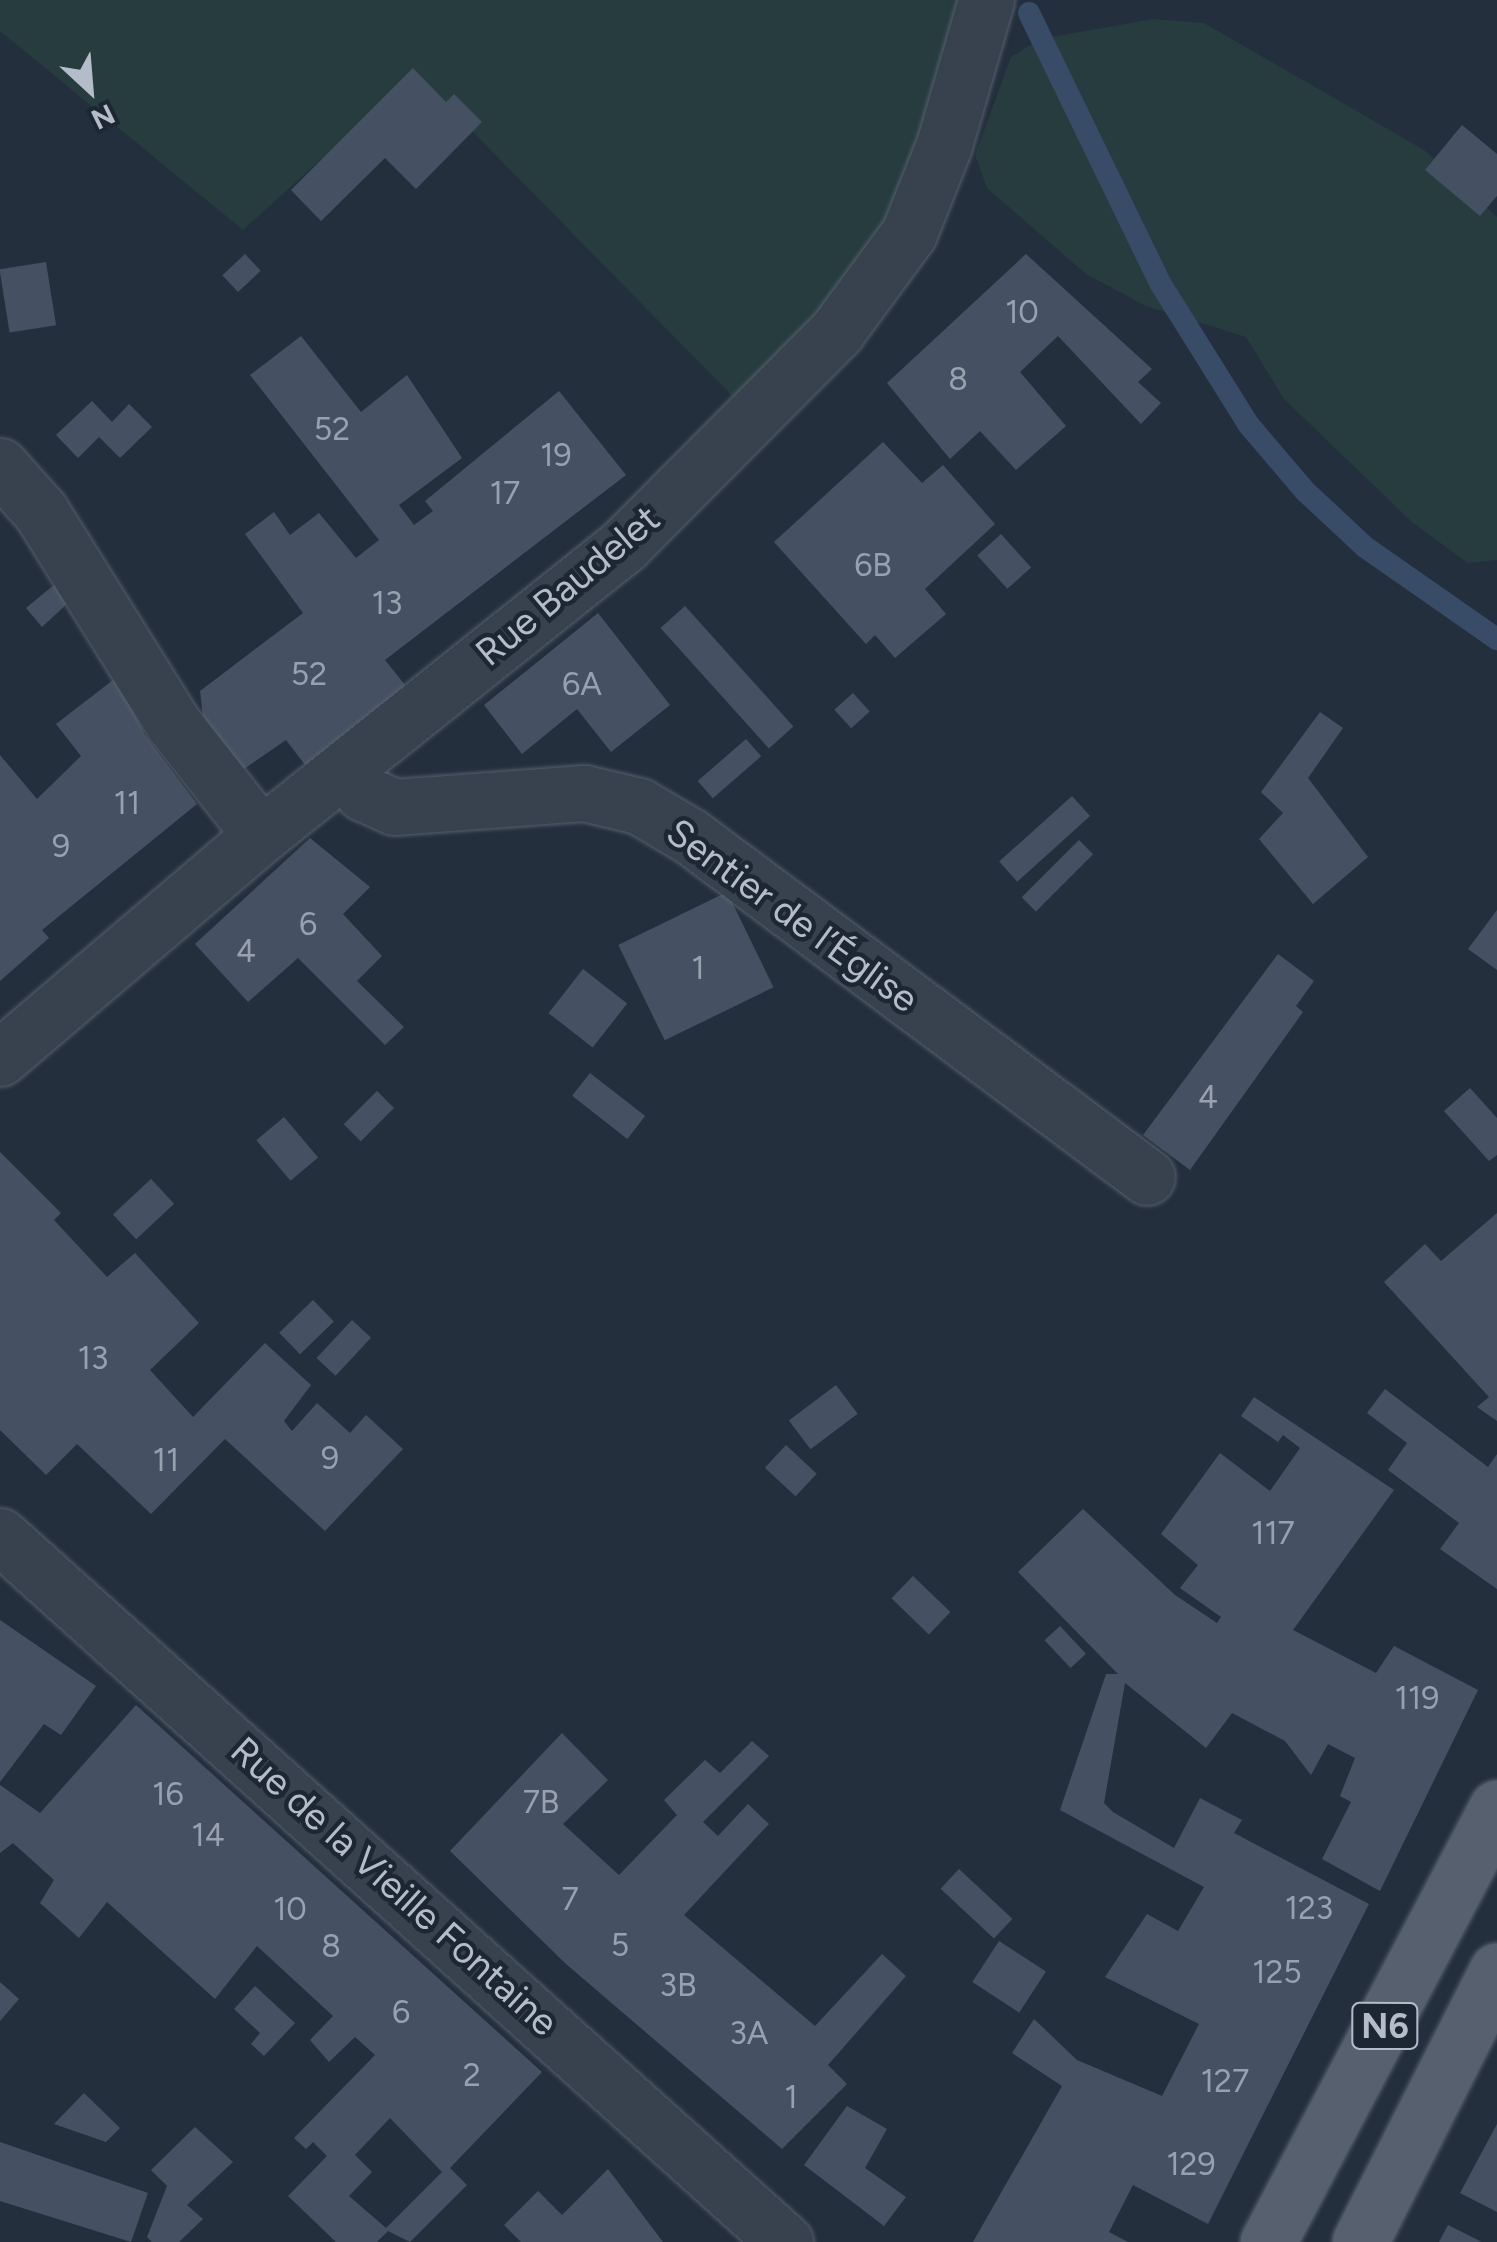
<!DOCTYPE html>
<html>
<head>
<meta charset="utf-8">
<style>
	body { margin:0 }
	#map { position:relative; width:1497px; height:2242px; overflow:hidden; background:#242f3e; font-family:Figtree,sans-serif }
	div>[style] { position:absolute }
	.green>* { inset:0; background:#263c3f }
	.stream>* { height:22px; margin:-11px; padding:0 11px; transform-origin:11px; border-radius:11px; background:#394c67 }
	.building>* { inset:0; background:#455162; transform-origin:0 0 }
	.roads { filter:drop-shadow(0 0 2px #565f6c) drop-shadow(0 0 2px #565f6c) }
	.minor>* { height:55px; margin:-27.5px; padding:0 27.5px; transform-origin:27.5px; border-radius:27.5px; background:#38414e }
	.major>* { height:55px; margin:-27.5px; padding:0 27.5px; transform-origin:27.5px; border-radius:27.5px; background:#56606e }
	span { translate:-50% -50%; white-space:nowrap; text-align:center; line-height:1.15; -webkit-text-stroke:9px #1d2633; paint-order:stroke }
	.number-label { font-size:32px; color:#98a1af }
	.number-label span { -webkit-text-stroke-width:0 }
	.shield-label span { padding:2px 8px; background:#1d2633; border:2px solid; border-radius:8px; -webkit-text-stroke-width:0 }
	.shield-label { font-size:35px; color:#b4bcc9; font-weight:700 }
	.street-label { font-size:38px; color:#b4bcc9 }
	.north { position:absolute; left:40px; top:40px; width:100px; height:100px; -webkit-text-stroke:8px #1d2633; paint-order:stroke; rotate:154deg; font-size:28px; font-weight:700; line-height:40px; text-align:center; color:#b4bcc9 }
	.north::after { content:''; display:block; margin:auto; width:35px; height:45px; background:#b4bcc9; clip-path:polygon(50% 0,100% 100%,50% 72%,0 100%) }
</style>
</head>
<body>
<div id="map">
	<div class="green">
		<i style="clip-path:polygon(0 0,986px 0,944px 145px,754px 418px,416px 74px,243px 230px,0 31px)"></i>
		<i style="clip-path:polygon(1153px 19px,1204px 23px,1424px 150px,1497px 217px,1497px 560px,1468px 563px,1413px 523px,1284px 399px,1246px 337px,1146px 306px,1086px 274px,987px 188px,975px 155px,1011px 57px,1040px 39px)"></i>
	</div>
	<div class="stream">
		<i style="left:1029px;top:13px;width:300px;rotate:64.1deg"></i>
		<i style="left:1160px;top:283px;width:166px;rotate:58deg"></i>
		<i style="left:1248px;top:424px;width:88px;rotate:49.6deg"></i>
		<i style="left:1305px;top:491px;width:82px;rotate:43deg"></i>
		<i style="left:1365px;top:547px;width:161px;rotate:34.9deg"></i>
	</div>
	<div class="building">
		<i style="clip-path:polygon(413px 68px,446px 102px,454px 94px,482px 122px,416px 189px,385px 158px,321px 221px,291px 190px)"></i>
		<i style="clip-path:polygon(1462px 125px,1497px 154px,1497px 196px,1480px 216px,1425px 170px)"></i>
		<i style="left:245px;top:254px;width:23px;height:31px;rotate:47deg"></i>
		<i style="clip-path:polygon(1026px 254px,1152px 369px,1138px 382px,1161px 403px,1141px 424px,1058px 336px,1020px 372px,1066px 426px,1016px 470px,980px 431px,950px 459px,887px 383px)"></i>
		<i style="left:46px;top:262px;width:64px;height:47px;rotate:81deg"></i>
		<i style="clip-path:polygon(301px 336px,361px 412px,407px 375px,462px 458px,399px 505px,414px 525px,433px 511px,425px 501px,559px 391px,626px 475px,385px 660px,409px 690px,309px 770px,286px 740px,241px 771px,203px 717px,200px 691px,303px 613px,245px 534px,274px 512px,290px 535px,319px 513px,356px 558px,379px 540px,250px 375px)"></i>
		<i style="clip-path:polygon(92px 401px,112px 422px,129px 404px,152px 427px,120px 458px,99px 437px,78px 458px,56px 435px)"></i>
		<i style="clip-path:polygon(883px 442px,922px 483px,943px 465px,995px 524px,925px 589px,946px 614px,895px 658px,875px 635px,866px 644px,774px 542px)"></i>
		<i style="left:1001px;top:534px;width:45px;height:32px;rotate:48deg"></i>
		<i style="clip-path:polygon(60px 580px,70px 601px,42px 627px,26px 608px)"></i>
		<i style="left:685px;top:606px;width:162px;height:33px;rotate:48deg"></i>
		<i style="clip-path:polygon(598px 613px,670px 705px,611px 752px,577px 709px,522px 754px,484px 705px)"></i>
		<i style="clip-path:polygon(117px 677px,145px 735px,197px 804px,42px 930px,49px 938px,0 981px,0 755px,37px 799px,81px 756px,56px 724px)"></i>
		<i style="left:853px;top:693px;width:25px;height:25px;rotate:48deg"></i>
		<i style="clip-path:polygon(1320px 712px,1343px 728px,1308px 778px,1368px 857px,1313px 904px,1259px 839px,1283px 813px,1261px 792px)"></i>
		<i style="left:746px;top:739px;width:23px;height:64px;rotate:49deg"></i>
		<i style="left:1072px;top:796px;width:27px;height:98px;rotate:48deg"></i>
		<i style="clip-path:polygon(310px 838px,370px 887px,343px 914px,382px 956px,357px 981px,404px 1027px,385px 1045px,298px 958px,248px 1002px,195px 944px)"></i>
		<i style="left:1079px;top:840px;width:20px;height:81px;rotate:45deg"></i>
		<i style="left:727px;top:892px;width:106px;height:121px;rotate:64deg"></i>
		<i style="clip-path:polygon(1497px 910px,1497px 970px,1468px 949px)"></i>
		<i style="clip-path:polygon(1278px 954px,1314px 981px,1296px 1006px,1303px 1012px,1190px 1170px,1143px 1135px)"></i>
		<i style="left:583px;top:969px;width:56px;height:56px;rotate:38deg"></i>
		<i style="left:590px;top:1073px;width:70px;height:29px;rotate:38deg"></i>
		<i style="clip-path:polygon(1470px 1088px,1497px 1118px,1497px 1155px,1489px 1161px,1444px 1111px)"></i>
		<i style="left:377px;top:1091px;width:24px;height:47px;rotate:45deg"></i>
		<i style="left:284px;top:1117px;width:53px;height:36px;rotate:50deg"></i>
		<i style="clip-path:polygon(0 1152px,61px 1213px,54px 1220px,107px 1277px,135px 1253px,199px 1323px,150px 1370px,193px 1417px,265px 1343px,311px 1385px,284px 1421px,292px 1431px,317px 1403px,350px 1433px,366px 1415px,403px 1449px,325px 1531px,225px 1439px,151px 1514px,77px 1444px,46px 1475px,0 1430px)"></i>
		<i style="left:151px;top:1179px;width:34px;height:52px;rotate:47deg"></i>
		<i style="clip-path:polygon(1497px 1213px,1497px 1421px,1477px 1407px,1489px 1397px,1384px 1282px,1425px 1244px,1441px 1261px)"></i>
		<i style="left:313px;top:1300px;width:30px;height:47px;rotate:46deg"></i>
		<i style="left:352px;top:1320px;width:26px;height:52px;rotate:43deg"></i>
		<i style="left:836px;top:1385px;width:36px;height:59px;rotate:53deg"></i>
		<i style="clip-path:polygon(1385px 1389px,1488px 1467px,1497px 1454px,1497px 1589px,1440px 1549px,1459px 1523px,1388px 1470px,1407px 1443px,1367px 1413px)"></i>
		<i style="clip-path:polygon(1254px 1397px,1394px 1490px,1293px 1630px,1376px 1673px,1394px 1646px,1478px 1690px,1380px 1891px,1322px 1859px,1351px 1802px,1340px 1796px,1355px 1758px,1328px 1744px,1311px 1775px,1285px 1741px,1232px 1713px,1206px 1748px,1125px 1683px,1104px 1803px,1113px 1812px,1174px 1848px,1200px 1798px,1242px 1820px,1234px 1833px,1369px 1904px,1208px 2224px,1133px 2185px,1109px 2232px,1128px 2242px,973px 2242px,1062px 2086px,1012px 2053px,1034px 2019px,1077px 2060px,1162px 2096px,1199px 2024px,1105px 1977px,1147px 1914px,1178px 1931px,1204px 1887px,1060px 1810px,1106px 1674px,1118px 1674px,1018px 1572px,1083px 1509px,1175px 1595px,1217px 1623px,1221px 1617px,1180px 1588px,1198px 1565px,1161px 1534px,1220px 1453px,1270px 1491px,1300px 1448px,1283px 1435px,1278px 1442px,1241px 1416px)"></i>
		<i style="left:786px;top:1445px;width:42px;height:31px;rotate:43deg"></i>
		<i style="left:913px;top:1576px;width:52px;height:31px;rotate:44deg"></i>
		<i style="clip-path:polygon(0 1620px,96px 1686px,61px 1735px,44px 1724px,0 1782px)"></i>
		<i style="left:1060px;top:1626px;width:38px;height:21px;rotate:47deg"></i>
		<i style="clip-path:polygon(evenodd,136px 1705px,542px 2072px,450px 2168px,467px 2185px,410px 2242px,388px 2231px,377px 2242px,336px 2242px,288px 2196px,327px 2156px,313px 2142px,306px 2149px,294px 2138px,375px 2055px,355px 2037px,329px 2062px,310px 2040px,333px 2016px,257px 1946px,215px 1999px,107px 1902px,79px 1938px,40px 1903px,54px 1880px,13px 1843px,0 1853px,0 1785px,40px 1813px,136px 1705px,390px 2118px,442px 2172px,386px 2228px,349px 2196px,372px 2172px,355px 2155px,390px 2118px)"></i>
		<i style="clip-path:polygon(562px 1733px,608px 1780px,563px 1824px,619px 1875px,677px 1815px,664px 1800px,705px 1760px,720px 1773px,752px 1741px,769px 1756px,703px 1822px,718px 1836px,748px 1804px,769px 1824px,684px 1915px,815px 2026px,882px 1954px,906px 1976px,828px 2065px,847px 2084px,782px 2149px,566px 1964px,450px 1851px)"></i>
		<i style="left:959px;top:1869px;width:73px;height:27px;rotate:43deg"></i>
		<i style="left:999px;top:1941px;width:56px;height:49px;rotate:33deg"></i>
		<i style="clip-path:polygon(0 1982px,19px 1999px,0 2021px)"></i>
		<i style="clip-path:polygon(255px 1986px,295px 2023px,264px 2056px,251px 2044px,260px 2033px,234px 2009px)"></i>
		<i style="clip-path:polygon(84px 2093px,120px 2128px,106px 2142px,54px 2124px)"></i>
		<i style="clip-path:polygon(847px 2106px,887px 2129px,865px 2168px,906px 2197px,884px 2226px,804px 2165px)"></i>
		<i style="clip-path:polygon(1497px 2124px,1497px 2212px,1460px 2193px)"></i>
		<i style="clip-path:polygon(195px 2127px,233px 2162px,187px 2205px,203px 2219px,179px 2242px,152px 2242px,147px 2237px,167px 2186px,151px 2170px)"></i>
		<i style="clip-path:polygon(0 2142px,148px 2193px,131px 2242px,0 2201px)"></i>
		<i style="clip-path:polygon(608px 2169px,663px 2242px,521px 2242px,504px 2225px,538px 2191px,562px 2215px)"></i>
		<i style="clip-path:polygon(1448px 2225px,1482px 2242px,1439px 2242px)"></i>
	</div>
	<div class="roads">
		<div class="minor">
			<i style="left:0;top:466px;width:62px;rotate:48.3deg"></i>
			<i style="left:41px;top:512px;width:248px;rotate:58deg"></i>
			<i style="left:172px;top:722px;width:144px;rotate:51.8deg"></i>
			<i style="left:345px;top:769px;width:30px;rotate:53deg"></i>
			<i style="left:363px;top:793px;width:34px;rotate:24deg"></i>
			<i style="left:394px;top:807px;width:191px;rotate:-4.2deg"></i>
			<i style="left:584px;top:793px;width:57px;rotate:13.3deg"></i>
			<i style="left:639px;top:806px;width:59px;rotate:30.5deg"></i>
			<i style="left:690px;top:836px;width:570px;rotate:36.73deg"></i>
			<i style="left:0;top:1058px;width:343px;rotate:-40.5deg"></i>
			<i style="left:261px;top:835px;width:465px;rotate:-38.6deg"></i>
			<i style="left:624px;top:545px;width:302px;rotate:-45.1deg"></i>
			<i style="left:837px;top:331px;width:122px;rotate:-53.7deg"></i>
			<i style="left:909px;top:233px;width:95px;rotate:-68.3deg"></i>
			<i style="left:944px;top:145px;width:151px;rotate:-73.8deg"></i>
			<i style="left:0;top:1536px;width:1056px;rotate:41.97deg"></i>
		</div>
		<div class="major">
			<i style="left:1268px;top:2242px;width:491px;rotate:-62.2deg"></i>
			<i style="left:1360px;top:2242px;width:304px;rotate:-63.2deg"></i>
		</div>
	</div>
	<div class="number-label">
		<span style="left:1022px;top:312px">10</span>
		<span style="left:958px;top:379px">8</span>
		<span style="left:332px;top:429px">52</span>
		<span style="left:556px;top:455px">19</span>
		<span style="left:505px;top:493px">17</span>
		<span style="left:873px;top:565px">6B</span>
		<span style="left:387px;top:603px">13</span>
		<span style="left:309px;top:674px">52</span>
		<span style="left:582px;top:684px">6A</span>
		<span style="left:127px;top:803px">11</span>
		<span style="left:61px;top:846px">9</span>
		<span style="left:308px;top:924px">6</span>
		<span style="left:246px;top:951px">4</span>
		<span style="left:698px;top:968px">1</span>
		<span style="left:1208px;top:1097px">4</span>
		<span style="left:93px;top:1358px">13</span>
		<span style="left:330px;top:1458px">9</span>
		<span style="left:166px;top:1460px">11</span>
		<span style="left:1273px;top:1533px">117</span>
		<span style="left:1417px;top:1698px">119</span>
		<span style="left:168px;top:1794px">16</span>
		<span style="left:541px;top:1802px">7B</span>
		<span style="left:208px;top:1835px">14</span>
		<span style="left:570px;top:1899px">7</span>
		<span style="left:1309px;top:1908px">123</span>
		<span style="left:290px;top:1909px">10</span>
		<span style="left:620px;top:1945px">5</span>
		<span style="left:331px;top:1946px">8</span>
		<span style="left:1277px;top:1972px">125</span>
		<span style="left:678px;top:1985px">3B</span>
		<span style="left:401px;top:2012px">6</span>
		<span style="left:749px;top:2033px">3A</span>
		<span style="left:472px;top:2075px">2</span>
		<span style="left:1225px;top:2081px">127</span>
		<span style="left:791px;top:2097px">1</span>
		<span style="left:1191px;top:2164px">129</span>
	</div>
	<div class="shield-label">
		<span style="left:1385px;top:2026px">N6</span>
	</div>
	<div class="street-label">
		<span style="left:568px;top:586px;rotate:-40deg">Rue Baudelet</span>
		<span style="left:792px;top:916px;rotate:36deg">Sentier de l’Église</span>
		<span style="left:394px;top:1887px;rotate:42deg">Rue de la Vieille Fontaine</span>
	</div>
	<div class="north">N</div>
</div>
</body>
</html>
